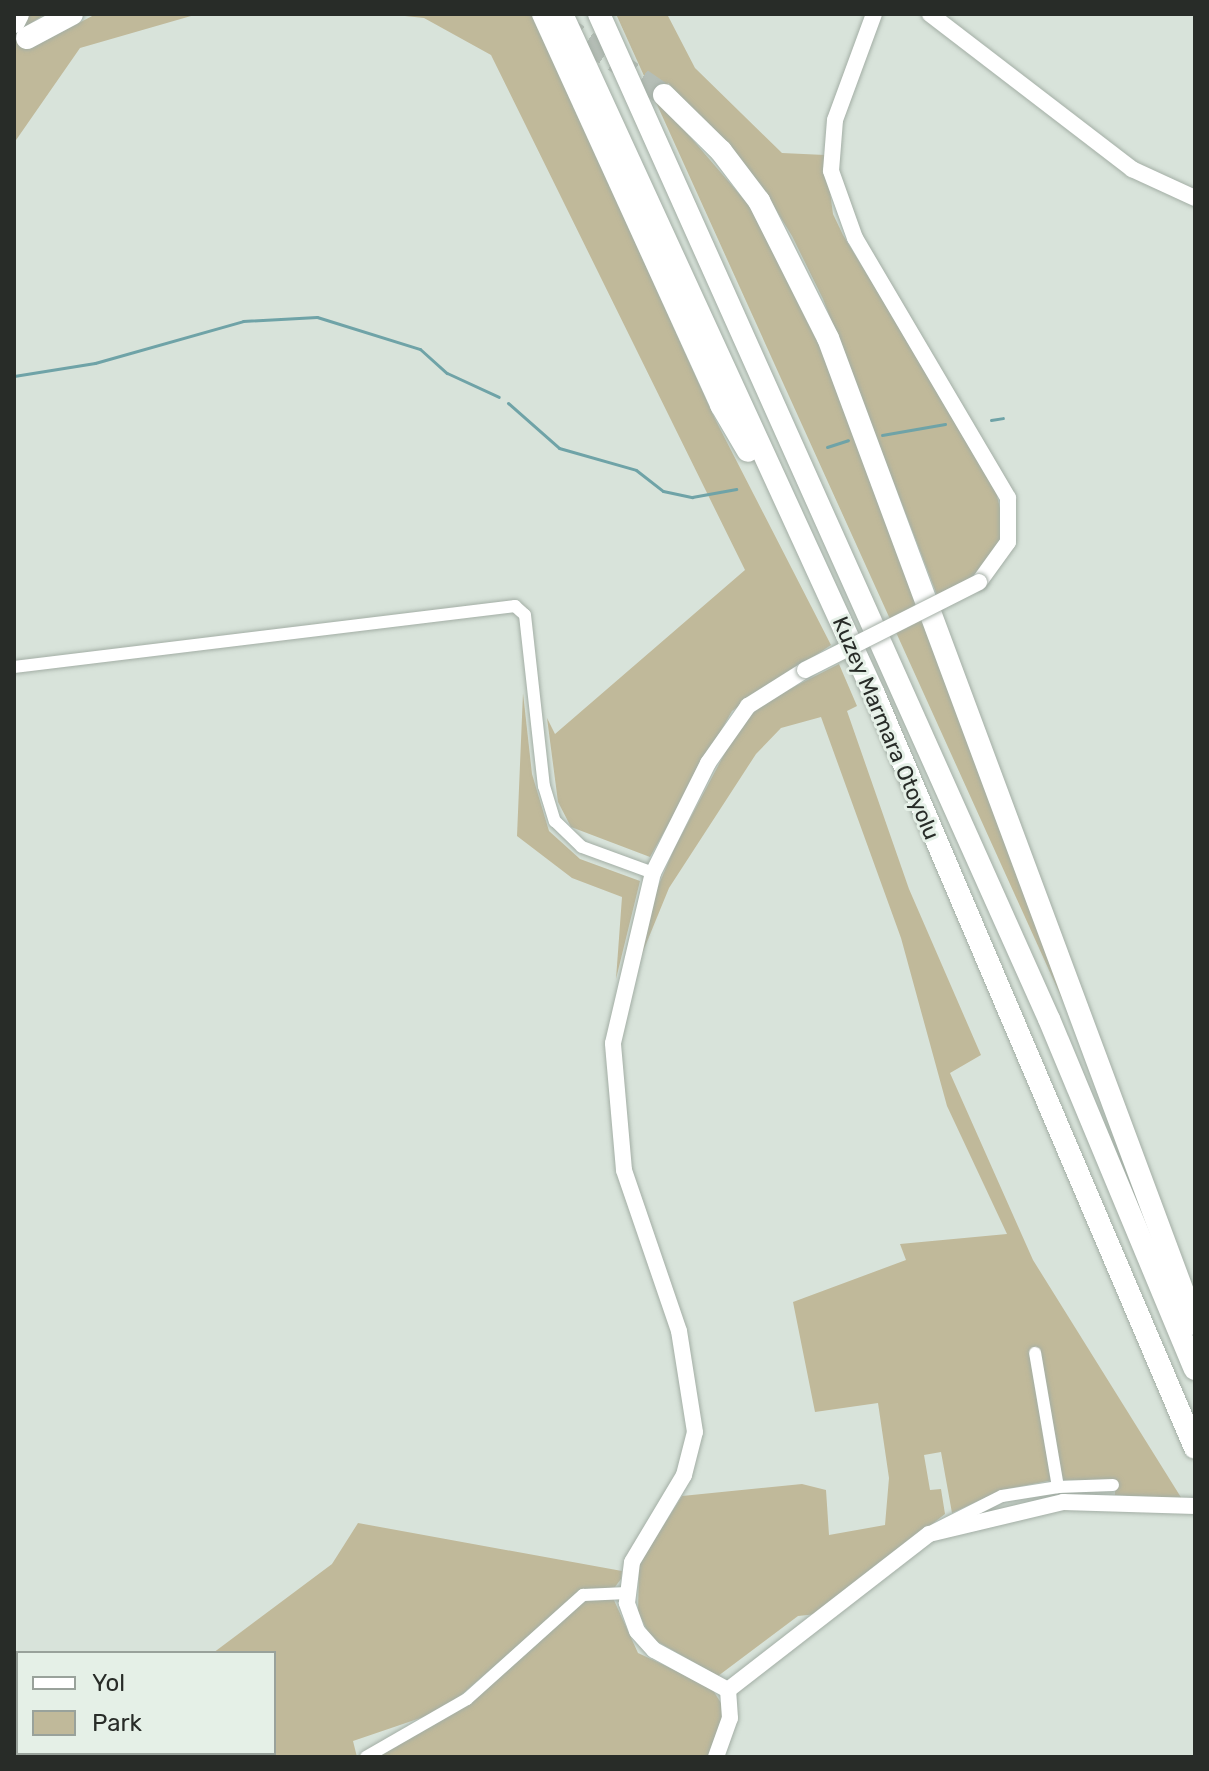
<!DOCTYPE html>
<html>
<head>
<meta charset="utf-8">
<style>
	body { margin:0 }
	#map { position:relative; width:1209px; height:1771px; overflow:hidden; background:#d8e3da; font-family:Rubik,sans-serif }
	div>[style] { position:absolute }
	.green>* { inset:0; background:#c0b99a }
	.stream>* { height:3px; margin:-1.5px; padding:0 1.5px; transform-origin:1.5px; border-radius:1.5px; background:#6fa3a7 }
	.highway-tunnel>* { height:22px; margin-top:-11px; transform-origin:0; background:repeating-linear-gradient(90deg,#b5beb6 0 22px,transparent 0 33px) }
	.roads { filter:drop-shadow(0 0 2px #a3aea5) drop-shadow(0 0 2px #a3aea5) }
	.street>* { height:12px; margin:-6px; padding:0 6px; transform-origin:6px; border-radius:6px; background:#fff }
	.secondary>* { height:16px; margin:-8px; padding:0 8px; transform-origin:8px; border-radius:8px; background:#fff }
	.highway>* { height:22px; margin:-11px; padding:0 11px; transform-origin:11px; border-radius:11px; background:#fff }
	.bridges { filter:drop-shadow(0 0 2px #a3aea5) drop-shadow(0 0 2px #a3aea5) }
	.secondary-bridge>* { height:16px; margin:-8px; padding:0 8px; transform-origin:8px; border-radius:8px; background:#fff }
	span { translate:-50% -50%; white-space:nowrap; text-align:center; line-height:1.15; -webkit-text-stroke:6px #e5f0e7; paint-order:stroke }
	.street-label { font-size:22px; color:#282c28 }
	.frame { position:absolute; inset:0; border:16px solid #282c28; pointer-events:none }
	.legend { position:absolute; left:16px; top:1651px; width:260px; height:104px; box-sizing:border-box; background:#e5f0e7; border:2px solid #99a29b; margin:0; padding:10px 14px; list-style:none; font-size:24px; color:#282c28 }
	.legend li { display:flex; align-items:center; gap:16px; height:40px }
	.legend b { width:40px; border:2px solid #99a29b }
</style>
</head>
<body>
<div id="map">
	<div class="green">
		<i style="clip-path:polygon(30px 14px,45px 14px,28px 25px,29px 49px,96px 14px,198px 14px,80px 48px,14px 143px,14px 42px)"></i>
		<i style="clip-path:polygon(386px 14px,532px 14px,715px 419px,831px 645px,732px 711px,650px 857px,571px 827px,558px 802px,547px 718px,555px 734px,745px 570px,491px 55px,424px 18px)"></i>
		<i style="clip-path:polygon(616px 14px,667px 14px,695px 68px,782px 153px,825px 155px,833px 214px,843px 235px,994px 483px,1004px 525px,998px 548px,970px 580px,937px 595px,823px 299px,792px 236px,761px 185px,668px 83px,662px 104px,759px 217px,807px 307px,1082px 1043px)"></i>
		<i style="clip-path:polygon(839px 664px,857px 706px,847px 711px,909px 889px,981px 1055px,950px 1073px,1033px 1260px,1182px 1499px,1115px 1495px,1115px 1481px,1053px 1480px,1002px 1490px,952px 1513px,941px 1452px,924px 1455px,930px 1490px,941px 1489px,945px 1514px,817px 1614px,798px 1616px,718px 1676px,651px 1638px,638px 1612px,639px 1564px,682px 1496px,802px 1484px,826px 1490px,829px 1535px,885px 1525px,889px 1478px,878px 1403px,815px 1412px,793px 1302px,906px 1260px,900px 1244px,1007px 1234px,947px 1106px,901px 938px,821px 717px,781px 728px,756px 754px,669px 888px,626px 993px,648px 910px,674px 849px,736px 732px,762px 703px)"></i>
		<i style="clip-path:polygon(523px 693px,532px 774px,549px 831px,580px 859px,640px 881px,616px 979px,622px 897px,572px 878px,517px 836px)"></i>
		<i style="clip-path:polygon(358px 1523px,622px 1571px,621px 1579px,615px 1587px,576px 1595px,444px 1710px,353px 1741px,357px 1757px,163px 1757px,274px 1753px,274px 1653px,213px 1653px,332px 1564px)"></i>
		<i style="clip-path:polygon(613px 1598px,638px 1653px,711px 1687px,721px 1703px,723px 1720px,710px 1757px,378px 1757px,472px 1702px,561px 1617px,586px 1601px)"></i>
	</div>
	<div class="stream">
		<i style="left:14px;top:376px;width:82px;rotate:-9.1deg"></i>
		<i style="left:95px;top:363px;width:154px;rotate:-15.8deg"></i>
		<i style="left:243px;top:321px;width:74px;rotate:-3.1deg"></i>
		<i style="left:317px;top:317px;width:108px;rotate:17.3deg"></i>
		<i style="left:420px;top:349px;width:36px;rotate:42deg"></i>
		<i style="left:447px;top:373px;width:57px;rotate:24.8deg"></i>
		<i style="left:508px;top:403px;width:68px;rotate:41.4deg"></i>
		<i style="left:559px;top:448px;width:80px;rotate:15.9deg"></i>
		<i style="left:636px;top:470px;width:34px;rotate:38deg"></i>
		<i style="left:663px;top:491px;width:30px;rotate:12deg"></i>
		<i style="left:692px;top:497px;width:45px;rotate:-10.3deg"></i>
		<i style="left:991px;top:420px;width:12px;rotate:-9deg"></i>
		<i style="left:882px;top:435px;width:64px;rotate:-9.9deg"></i>
		<i style="left:827px;top:447px;width:22px;rotate:-18deg"></i>
	</div>
	<div class="highway-tunnel">
		<i style="left:560px;top:23px;width:126px;rotate:34.7deg"></i>
	</div>
	<div class="roads">
		<div class="street">
			<i style="left:14px;top:667px;width:505px;rotate:-6.94deg"></i>
			<i style="left:515px;top:606px;width:13px;rotate:42deg"></i>
			<i style="left:525px;top:615px;width:172px;rotate:83.7deg"></i>
			<i style="left:544px;top:786px;width:37px;rotate:73deg"></i>
			<i style="left:555px;top:821px;width:37px;rotate:44deg"></i>
			<i style="left:582px;top:847px;width:76px;rotate:20.1deg"></i>
			<i style="left:1058px;top:1487px;width:55px;rotate:-2.1deg"></i>
			<i style="left:934px;top:1530px;width:76px;rotate:-26.6deg"></i>
			<i style="left:1002px;top:1496px;width:57px;rotate:-9.1deg"></i>
			<i style="left:1058px;top:1487px;width:136px;rotate:-99.7deg"></i>
			<i style="left:366px;top:1757px;width:116px;rotate:-29.9deg"></i>
			<i style="left:467px;top:1699px;width:156px;rotate:-41.9deg"></i>
			<i style="left:583px;top:1595px;width:44px;rotate:-2.6deg"></i>
		</div>
		<div class="secondary">
			<i style="left:874px;top:14px;width:113px;rotate:110.2deg"></i>
			<i style="left:835px;top:120px;width:51px;rotate:94.5deg"></i>
			<i style="left:831px;top:171px;width:71px;rotate:70.3deg"></i>
			<i style="left:855px;top:238px;width:302px;rotate:59.5deg"></i>
			<i style="left:1008px;top:498px;width:44px;rotate:90deg"></i>
			<i style="left:1008px;top:542px;width:49px;rotate:125.9deg"></i>
			<i style="left:930px;top:14px;width:255px;rotate:37.5deg"></i>
			<i style="left:1132px;top:169px;width:69px;rotate:24.7deg"></i>
			<i style="left:728px;top:1690px;width:254px;rotate:-37.8deg"></i>
			<i style="left:929px;top:1534px;width:138px;rotate:-13.4deg"></i>
			<i style="left:1063px;top:1502px;width:132px;rotate:1.7deg"></i>
			<i style="left:716px;top:1757px;width:41px;rotate:-70.3deg"></i>
			<i style="left:730px;top:1718px;width:28px;rotate:-94deg"></i>
			<i style="left:728px;top:1690px;width:84px;rotate:-151.6deg"></i>
			<i style="left:654px;top:1650px;width:25px;rotate:-132deg"></i>
			<i style="left:637px;top:1631px;width:30px;rotate:-110deg"></i>
			<i style="left:627px;top:1603px;width:41px;rotate:-83deg"></i>
			<i style="left:632px;top:1562px;width:101px;rotate:-59.1deg"></i>
			<i style="left:684px;top:1475px;width:44px;rotate:-75.7deg"></i>
			<i style="left:695px;top:1432px;width:102px;rotate:-99deg"></i>
			<i style="left:679px;top:1331px;width:170px;rotate:-108.9deg"></i>
			<i style="left:624px;top:1170px;width:127px;rotate:-95deg"></i>
			<i style="left:613px;top:1043px;width:175px;rotate:-76.8deg"></i>
			<i style="left:653px;top:873px;width:123px;rotate:-63.4deg"></i>
			<i style="left:708px;top:763px;width:70px;rotate:-54.9deg"></i>
			<i style="left:748px;top:706px;width:67px;rotate:-32.3deg"></i>
		</div>
		<div class="highway">
			<i style="left:543px;top:14px;width:430px;rotate:65.5deg"></i>
			<i style="left:721px;top:405px;width:53px;rotate:59.6deg"></i>
			<i style="left:562px;top:14px;width:748px;rotate:65.35deg"></i>
			<i style="left:874px;top:694px;width:819px;rotate:66.94deg"></i>
			<i style="left:599px;top:14px;width:1101px;rotate:65.88deg"></i>
			<i style="left:1049px;top:1019px;width:379px;rotate:67.4deg"></i>
			<i style="left:14px;top:22px;width:9px;rotate:-63deg"></i>
			<i style="left:27px;top:38px;width:51px;rotate:-28.1deg"></i>
			<i style="left:664px;top:95px;width:80px;rotate:44.5deg"></i>
			<i style="left:721px;top:151px;width:63px;rotate:52.8deg"></i>
			<i style="left:759px;top:201px;width:153px;rotate:63.3deg"></i>
			<i style="left:828px;top:338px;width:1052px;rotate:69.58deg"></i>
		</div>
	</div>
	<div class="bridges">
		<div class="secondary-bridge">
			<i style="left:805px;top:670px;width:195px;rotate:-26.8deg"></i>
		</div>
	</div>
	<div class="street-label">
		<span style="left:886px;top:728px;rotate:67deg">Kuzey Marmara Otoyolu</span>
	</div>
	<div class="frame"></div>
	<ul class="legend">
	<li><b style="height:10px;background:#fff"></b>Yol</li>
	<li><b style="height:22px;background:#c0b99a"></b>Park</li>
	</ul>
</div>
</body>
</html>
